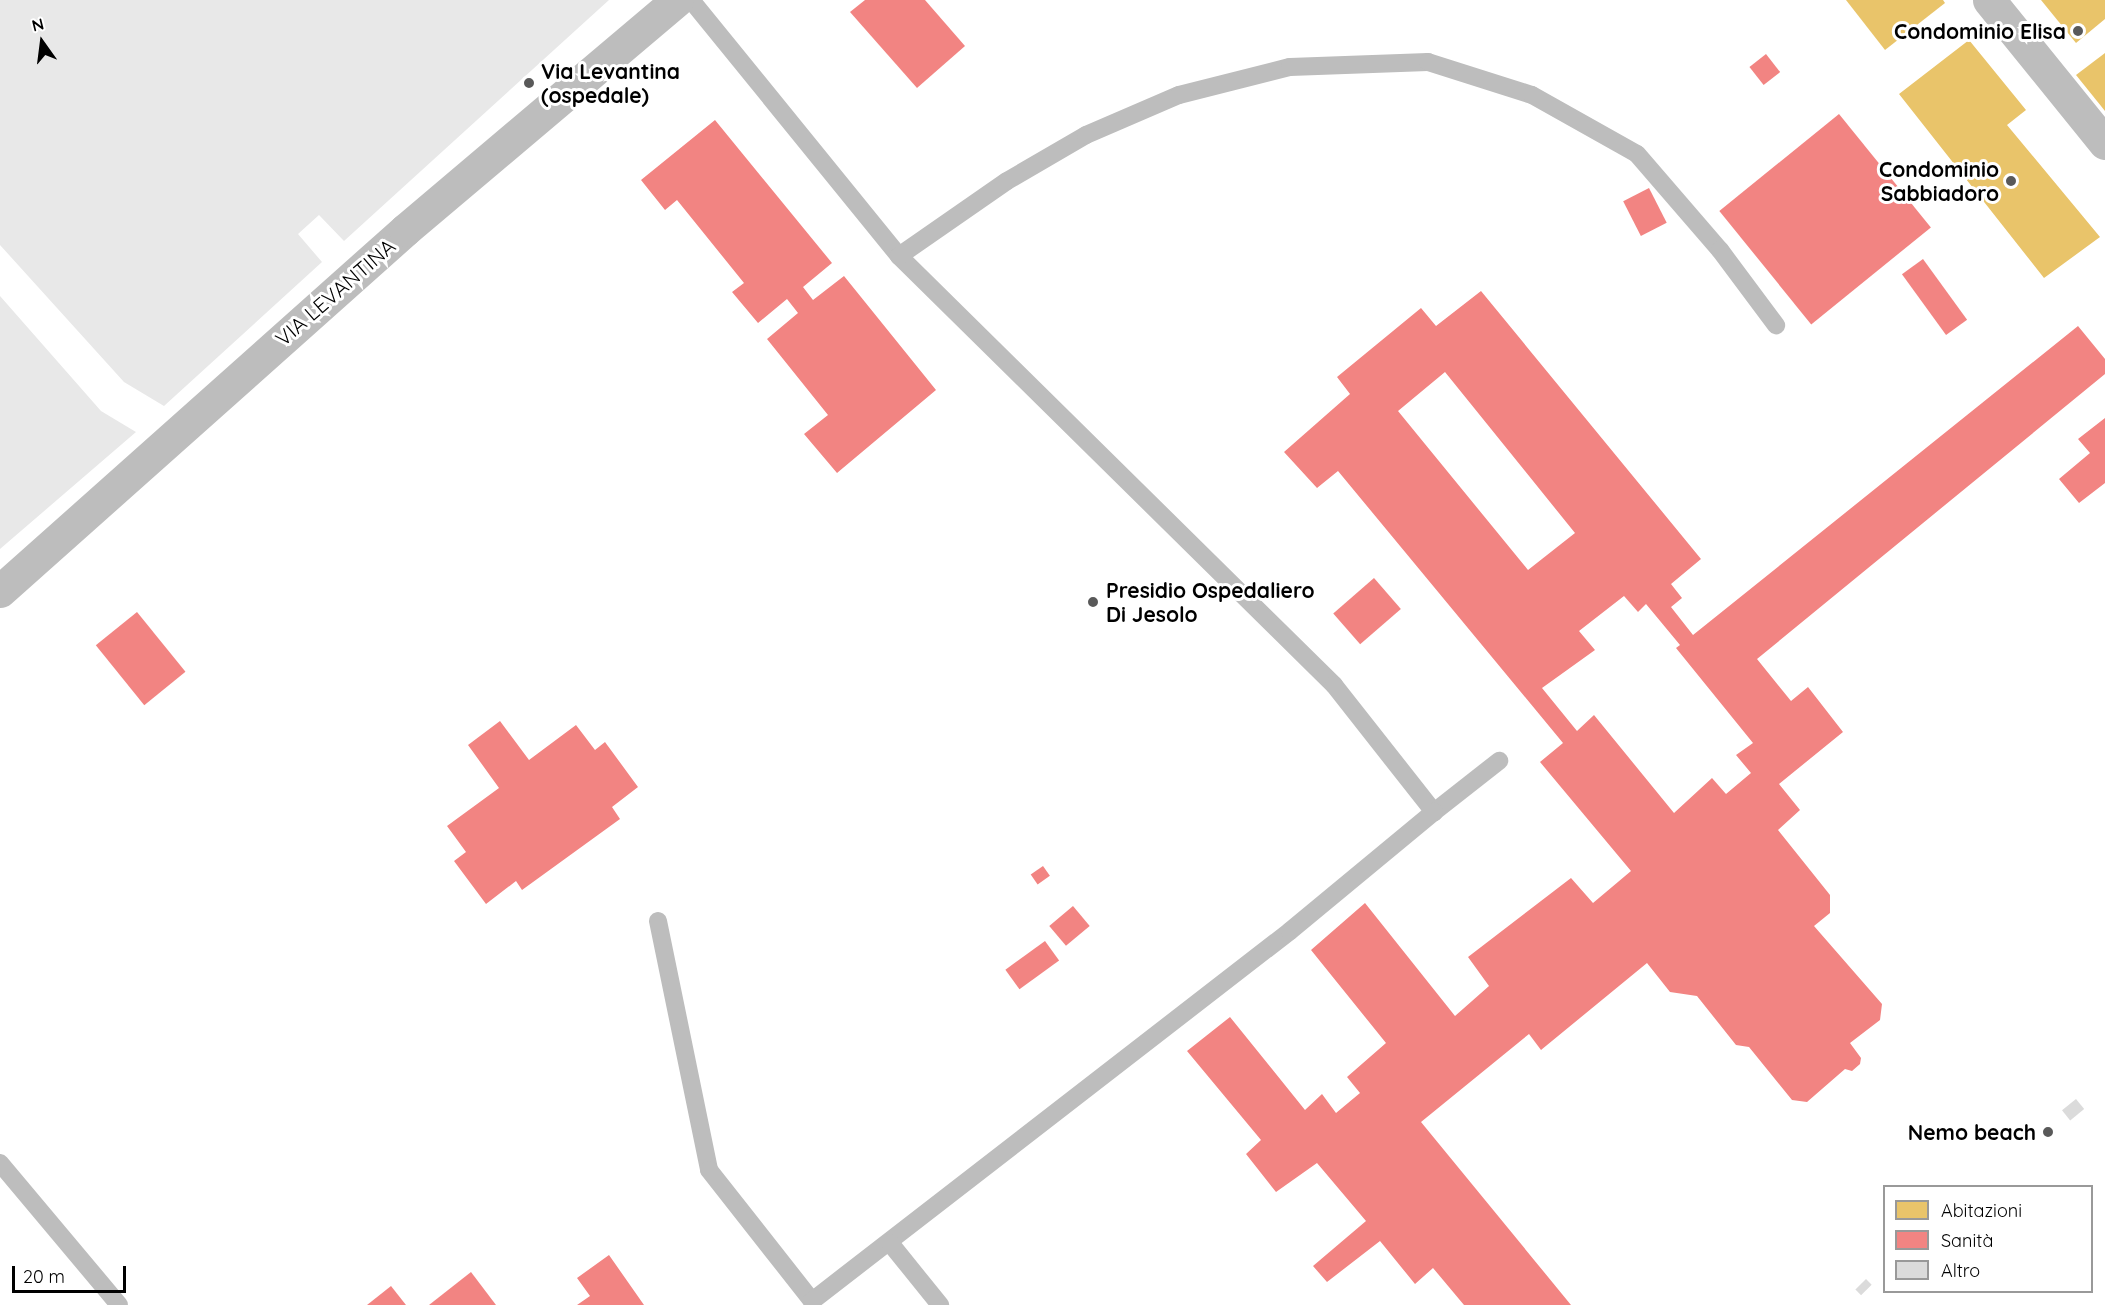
<!DOCTYPE html>
<html>
<head>
<meta charset="utf-8">
<style>
	body { margin:0 }
	#map { position:relative; width:2105px; height:1305px; overflow:hidden; background:#fff; font-family:Quicksand,sans-serif }
	div>[style] { position:absolute }
	.green>* { inset:0; background:#e8e8e8 }
	.homes>* { inset:0; background:#e9c46a }
	.health>* { inset:0; background:#f28482; transform-origin:0 0 }
	.building>* { inset:0; background:#dbdbdb; transform-origin:0 0 }
	.service>* { height:18px; margin:-9px; padding:0 9px; transform-origin:9px; border-radius:9px; background:#bdbdbd }
	.minor>* { height:33px; margin:-16.5px; padding:0 16.5px; transform-origin:16.5px; border-radius:16.5px; background:#bdbdbd }
	.tertiary>* { height:33px; margin:-16.5px; padding:0 16.5px; transform-origin:16.5px; border-radius:16.5px; background:#bdbdbd }
	.dots>* { width:16px; height:16px; translate:-50% -50%; box-sizing:border-box; border:3px solid #fff; border-radius:50% }
	span { translate:-50% -50%; white-space:nowrap; text-align:center; line-height:1.15; -webkit-text-stroke:6px #fff; paint-order:stroke }
	.poi-label { font-size:21px; color:#000; font-weight:700 }
	.right { translate:-100% -50%; text-align:right }
	.left { translate:0 -50%; text-align:left }
	.street-label { font-size:21px; color:#000 }
	.legend { position:absolute; left:1883px; top:1185px; width:210px; height:108px; box-sizing:border-box; background:#fff; border:2px solid #999; margin:0; padding:8px 10px; list-style:none; font-size:18px; color:#000 }
	.legend li { display:flex; align-items:center; gap:12px; height:30px }
	.legend b { width:30px; border:2px solid #999 }
	.north { position:absolute; left:12px; top:12px; width:60px; height:60px; -webkit-text-stroke:4px #fff; paint-order:stroke; rotate:346deg; font-size:16px; font-weight:700; line-height:24px; text-align:center; color:#000 }
	.north::after { content:''; display:block; margin:auto; width:21px; height:27px; background:#000; clip-path:polygon(50% 0,100% 100%,50% 72%,0 100%) }
	.scale { position:absolute; left:12px; top:1266px; width:114px; height:27px; box-sizing:border-box; border:3px solid #000; border-top:0; padding-left:8px; font-size:18px; line-height:21px; white-space:nowrap; color:#000; -webkit-text-stroke:4px #fff; paint-order:stroke }
</style>
</head>
<body>
<div id="map">
	<div class="green">
		<i style="clip-path:polygon(0 0,609px 0,344px 241px,319px 215px,298px 234px,322px 262px,164px 406px,124px 382px,0 245px)"></i>
		<i style="clip-path:polygon(0 296px,101px 411px,136px 432px,0 549px)"></i>
	</div>
	<div class="homes">
		<i style="clip-path:polygon(1846px 0,1943px 0,1945px 3px,1885px 50px)"></i>
		<i style="clip-path:polygon(2041px 0,2105px 0,2105px 19px,2076px 43px)"></i>
		<i style="clip-path:polygon(1969px 40px,2026px 110px,2007px 125px,2100px 237px,2044px 278px,1899px 94px)"></i>
		<i style="clip-path:polygon(2105px 53px,2105px 111px,2076px 75px)"></i>
	</div>
	<div class="health">
		<i style="clip-path:polygon(865px 0,925px 0,965px 46px,917px 88px,850px 12px)"></i>
		<i style="left:1766px;top:54px;width:23px;height:21px;rotate:52deg"></i>
		<i style="left:1839px;top:114px;width:146px;height:154px;rotate:51deg"></i>
		<i style="clip-path:polygon(715px 120px,832px 263px,803px 287px,813px 300px,844px 276px,936px 390px,837px 473px,804px 434px,828px 415px,767px 339px,798px 313px,787px 299px,758px 323px,732px 292px,744px 283px,677px 200px,665px 210px,641px 180px)"></i>
		<i style="left:1649px;top:188px;width:39px;height:29px;rotate:63deg"></i>
		<i style="left:1923px;top:259px;width:75px;height:26px;rotate:54deg"></i>
		<i style="clip-path:polygon(evenodd,1481px 291px,1701px 559px,1671px 584px,1682px 598px,1671px 607px,1693px 635px,2078px 326px,2105px 359px,2105px 374px,1757px 659px,1791px 701px,1808px 687px,1843px 732px,1779px 784px,1800px 810px,1778px 830px,1830px 895px,1830px 913px,1814px 926px,1882px 1004px,1880px 1020px,1850px 1043px,1861px 1058px,1860px 1064px,1852px 1071px,1845px 1069px,1807px 1102px,1792px 1100px,1749px 1047px,1736px 1045px,1697px 996px,1670px 992px,1647px 963px,1541px 1050px,1529px 1034px,1421px 1122px,1571px 1305px,1464px 1305px,1433px 1268px,1415px 1284px,1380px 1241px,1327px 1282px,1313px 1266px,1366px 1221px,1317px 1163px,1276px 1192px,1246px 1154px,1261px 1140px,1187px 1051px,1230px 1017px,1305px 1110px,1322px 1094px,1336px 1113px,1360px 1093px,1347px 1077px,1386px 1043px,1311px 950px,1365px 903px,1455px 1016px,1489px 986px,1468px 957px,1571px 878px,1593px 903px,1631px 871px,1540px 762px,1563px 743px,1338px 471px,1317px 488px,1284px 452px,1350px 394px,1337px 377px,1421px 308px,1436px 326px,1481px 291px,1445px 372px,1575px 533px,1528px 570px,1398px 411px,1445px 372px,1481px 291px,1624px 596px,1638px 612px,1646px 604px,1680px 645px,1676px 648px,1753px 743px,1736px 755px,1751px 773px,1726px 794px,1712px 778px,1674px 813px,1594px 715px,1577px 731px,1542px 688px,1595px 650px,1579px 631px,1624px 596px)"></i>
		<i style="clip-path:polygon(2105px 418px,2105px 483px,2079px 503px,2059px 479px,2090px 453px,2078px 439px)"></i>
		<i style="left:1374px;top:578px;width:41px;height:54px;rotate:49deg"></i>
		<i style="left:137px;top:612px;width:77px;height:53px;rotate:51deg"></i>
		<i style="clip-path:polygon(500px 721px,529px 760px,576px 725px,595px 750px,605px 742px,638px 787px,612px 807px,620px 819px,522px 890px,516px 881px,486px 904px,454px 861px,466px 852px,447px 826px,499px 788px,468px 745px)"></i>
		<i style="left:1043px;top:866px;width:12px;height:15px;rotate:55deg"></i>
		<i style="left:1073px;top:906px;width:26px;height:31px;rotate:50deg"></i>
		<i style="left:1045px;top:941px;width:24px;height:49px;rotate:54deg"></i>
		<i style="clip-path:polygon(609px 1255px,644px 1305px,577px 1305px,590px 1296px,577px 1278px)"></i>
		<i style="clip-path:polygon(471px 1272px,496px 1305px,429px 1305px)"></i>
		<i style="clip-path:polygon(391px 1286px,406px 1305px,367px 1305px)"></i>
	</div>
	<div class="building">
		<i style="left:2076px;top:1099px;width:13px;height:18px;rotate:51deg"></i>
		<i style="left:2049px;top:1124px;width:11px;height:11px;rotate:49deg"></i>
		<i style="left:1866px;top:1279px;width:8px;height:15px;rotate:45deg"></i>
	</div>
	<div class="service">
		<i style="left:691px;top:0;width:330px;rotate:50.9deg"></i>
		<i style="left:899px;top:256px;width:611px;rotate:44.6deg"></i>
		<i style="left:1334px;top:685px;width:162px;rotate:51.8deg"></i>
		<i style="left:1434px;top:812px;width:83px;rotate:-38.1deg"></i>
		<i style="left:899px;top:256px;width:131px;rotate:-34.8deg"></i>
		<i style="left:1007px;top:181px;width:91px;rotate:-30.2deg"></i>
		<i style="left:1086px;top:135px;width:101px;rotate:-23.3deg"></i>
		<i style="left:1179px;top:95px;width:114px;rotate:-14.2deg"></i>
		<i style="left:1290px;top:67px;width:138px;rotate:-2.1deg"></i>
		<i style="left:1428px;top:62px;width:109px;rotate:17.6deg"></i>
		<i style="left:1532px;top:95px;width:120px;rotate:29.3deg"></i>
		<i style="left:1637px;top:154px;width:127px;rotate:49.2deg"></i>
		<i style="left:1720px;top:250px;width:94px;rotate:53.3deg"></i>
		<i style="left:658px;top:921px;width:254px;rotate:78.4deg"></i>
		<i style="left:709px;top:1170px;width:167px;rotate:51.8deg"></i>
		<i style="left:812px;top:1301px;width:604px;rotate:-37.74deg"></i>
		<i style="left:1290px;top:931px;width:187px;rotate:-39.6deg"></i>
		<i style="left:0;top:1163px;width:185px;rotate:50deg"></i>
		<i style="left:890px;top:1243px;width:80px;rotate:51.1deg"></i>
	</div>
	<div class="minor">
		<i style="left:1989px;top:0;width:184px;rotate:51deg"></i>
	</div>
	<div class="tertiary">
		<i style="left:0;top:591px;width:543px;rotate:-41.71deg"></i>
		<i style="left:405px;top:230px;width:356px;rotate:-40.2deg"></i>
	</div>
	<div class="dots">
		<i style="left:2078px;top:31px;background:#595959"></i>
		<i style="left:529px;top:83px;background:#595959"></i>
		<i style="left:2011px;top:181px;background:#595959"></i>
		<i style="left:1093px;top:602px;background:#595959"></i>
		<i style="left:2048px;top:1132px;background:#595959"></i>
	</div>
	<div class="poi-label">
		<span class="right" style="left:2066px;top:31px">Condominio Elisa</span>
		<span class="left" style="left:541px;top:83px">Via Levantina<br>(ospedale)</span>
		<span class="right" style="left:1999px;top:181px">Condominio<br>Sabbiadoro</span>
		<span class="left" style="left:1106px;top:602px">Presidio Ospedaliero<br>Di Jesolo</span>
		<span class="right" style="left:2036px;top:1132px">Nemo beach</span>
	</div>
	<div class="street-label">
		<span style="left:335px;top:292px;rotate:-41deg">VIA LEVANTINA</span>
	</div>
	<ul class="legend">
	<li><b style="height:16px;background:#e9c46a"></b>Abitazioni</li>
	<li><b style="height:16px;background:#f28482"></b>Sanità</li>
	<li><b style="height:16px;background:#dbdbdb"></b>Altro</li>
	</ul>
	<div class="north">N</div>
	<div class="scale">20 m</div>
</div>
</body>
</html>
